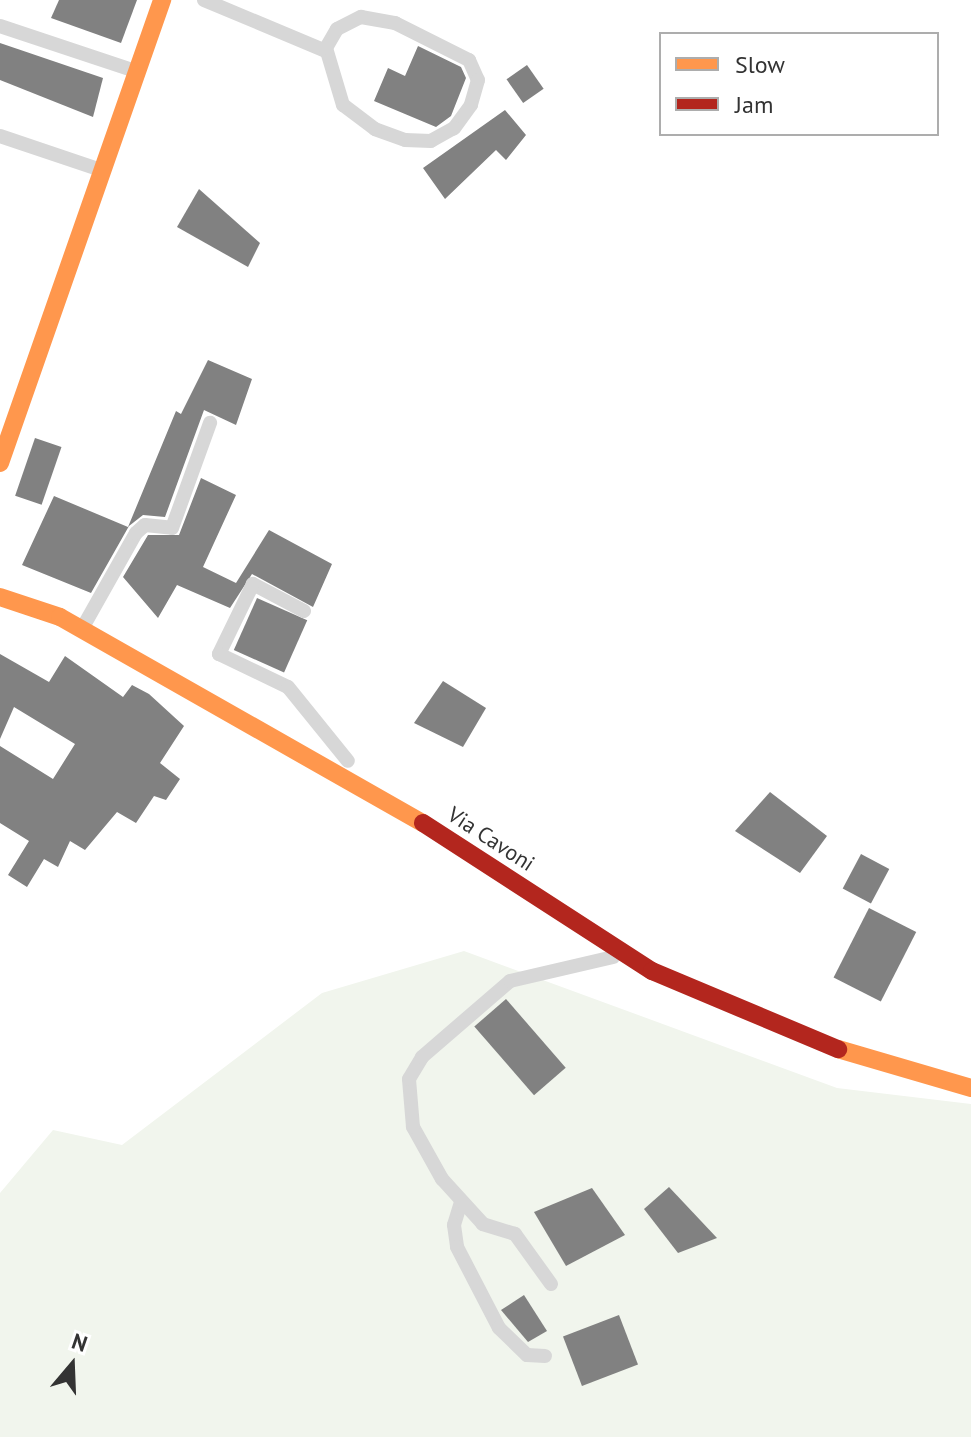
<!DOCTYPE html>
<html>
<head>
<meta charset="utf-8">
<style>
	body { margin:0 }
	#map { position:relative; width:971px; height:1437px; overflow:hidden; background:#fff; font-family:"PT Sans",sans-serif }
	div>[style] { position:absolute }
	.green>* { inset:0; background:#f1f5ed }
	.building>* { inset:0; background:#818181; transform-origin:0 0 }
	.lane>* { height:14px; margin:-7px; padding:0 7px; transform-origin:7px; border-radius:7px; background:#d7d7d7 }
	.slow>* { height:18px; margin:-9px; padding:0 9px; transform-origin:9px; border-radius:9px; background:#ff974d }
	.jam>* { height:18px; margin:-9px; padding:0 9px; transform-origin:9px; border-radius:9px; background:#b3261e }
	span { translate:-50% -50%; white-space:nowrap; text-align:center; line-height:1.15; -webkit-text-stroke:8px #fff; paint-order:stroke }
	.street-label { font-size:22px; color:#333 }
	.legend { position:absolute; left:659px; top:32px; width:280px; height:104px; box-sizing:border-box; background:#fff; border:2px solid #adadad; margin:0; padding:10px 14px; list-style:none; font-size:24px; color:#333 }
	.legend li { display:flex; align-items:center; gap:16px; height:40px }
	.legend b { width:40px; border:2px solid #adadad }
	.north { position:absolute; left:32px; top:1325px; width:80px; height:80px; -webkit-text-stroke:6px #fff; paint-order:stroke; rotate:19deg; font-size:22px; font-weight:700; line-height:32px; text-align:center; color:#333 }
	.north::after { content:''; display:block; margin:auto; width:28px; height:36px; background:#333; clip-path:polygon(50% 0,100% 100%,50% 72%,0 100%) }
</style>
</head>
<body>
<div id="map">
	<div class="green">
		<i style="clip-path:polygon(464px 951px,837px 1088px,971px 1104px,971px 1437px,0 1437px,0 1193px,53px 1130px,122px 1145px,322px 993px)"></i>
	</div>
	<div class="building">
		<i style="clip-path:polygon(59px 0,137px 0,121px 43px,51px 18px)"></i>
		<i style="clip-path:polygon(0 43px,103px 78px,93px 117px,0 80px)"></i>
		<i style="clip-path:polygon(418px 46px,461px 67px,466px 78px,451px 116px,436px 127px,374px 101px,388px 68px,405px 76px)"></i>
		<i style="left:527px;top:65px;width:29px;height:25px;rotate:55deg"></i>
		<i style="clip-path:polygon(505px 110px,526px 135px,506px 160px,496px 150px,445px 199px,423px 168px)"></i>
		<i style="clip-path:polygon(199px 189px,260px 243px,248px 267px,177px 227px)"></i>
		<i style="clip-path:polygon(208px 360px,252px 379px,236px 425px,204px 410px,165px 517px,143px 515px,129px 526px,91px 593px,22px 565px,54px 496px,128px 527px,176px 411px,181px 414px)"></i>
		<i style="left:35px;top:438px;width:28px;height:61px;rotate:19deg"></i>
		<i style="clip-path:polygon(201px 478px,236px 495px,203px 567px,236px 583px,269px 530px,332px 564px,313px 607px,252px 574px,230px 608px,177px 585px,158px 618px,123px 577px,148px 535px,179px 535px)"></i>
		<i style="left:257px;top:598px;width:55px;height:57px;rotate:24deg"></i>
		<i style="clip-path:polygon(0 654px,49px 682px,65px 656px,123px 697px,132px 685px,149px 694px,184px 726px,160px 763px,180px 779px,166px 800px,154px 796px,136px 823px,117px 812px,85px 850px,70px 841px,58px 867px,44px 859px,27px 887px,8px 875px,29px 841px,0 823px,0 746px,53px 779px,75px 744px,14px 707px,0 739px)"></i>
		<i style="clip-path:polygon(443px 681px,486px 708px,463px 747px,414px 723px)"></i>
		<i style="clip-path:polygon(770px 792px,827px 836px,800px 873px,735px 831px)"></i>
		<i style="left:861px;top:854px;width:32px;height:39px;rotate:28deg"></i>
		<i style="left:869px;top:908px;width:53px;height:78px;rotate:27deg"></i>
		<i style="left:506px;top:999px;width:91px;height:42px;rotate:49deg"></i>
		<i style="clip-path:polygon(669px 1187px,717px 1238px,678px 1253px,644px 1209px)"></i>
		<i style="clip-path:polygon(592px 1188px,625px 1235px,566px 1266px,534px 1212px)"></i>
		<i style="clip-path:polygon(524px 1295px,547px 1331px,528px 1342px,501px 1310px)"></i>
		<i style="left:619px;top:1315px;width:53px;height:60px;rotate:69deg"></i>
	</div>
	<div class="lane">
		<i style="left:204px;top:0;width:132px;rotate:22.7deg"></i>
		<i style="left:361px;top:17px;width:35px;rotate:10deg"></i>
		<i style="left:395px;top:23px;width:83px;rotate:26.6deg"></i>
		<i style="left:469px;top:60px;width:22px;rotate:66deg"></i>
		<i style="left:478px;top:80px;width:26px;rotate:106deg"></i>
		<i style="left:471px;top:105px;width:29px;rotate:126deg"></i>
		<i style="left:454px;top:128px;width:26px;rotate:151deg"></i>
		<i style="left:431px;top:141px;width:26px;rotate:-178deg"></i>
		<i style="left:405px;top:140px;width:32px;rotate:-160deg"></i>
		<i style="left:375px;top:129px;width:40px;rotate:-143deg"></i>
		<i style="left:343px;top:105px;width:59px;rotate:-106.6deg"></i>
		<i style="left:326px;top:48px;width:22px;rotate:-60deg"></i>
		<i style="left:337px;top:29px;width:27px;rotate:-27deg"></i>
		<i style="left:0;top:26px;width:139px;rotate:18.4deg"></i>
		<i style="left:0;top:136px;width:103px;rotate:18.6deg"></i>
		<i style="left:304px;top:611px;width:58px;rotate:-152.1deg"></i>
		<i style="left:253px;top:584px;width:78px;rotate:115.9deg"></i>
		<i style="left:219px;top:654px;width:76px;rotate:25.6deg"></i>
		<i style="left:288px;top:687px;width:95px;rotate:51deg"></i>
		<i style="left:83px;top:627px;width:108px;rotate:-60.6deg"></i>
		<i style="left:136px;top:533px;width:12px;rotate:-42deg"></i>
		<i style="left:145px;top:525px;width:27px;rotate:6deg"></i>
		<i style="left:172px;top:528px;width:112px;rotate:-70.1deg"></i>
		<i style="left:461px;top:1202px;width:24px;rotate:107deg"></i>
		<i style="left:454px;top:1225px;width:22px;rotate:82deg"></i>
		<i style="left:457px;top:1247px;width:91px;rotate:62.6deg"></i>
		<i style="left:499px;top:1328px;width:39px;rotate:44deg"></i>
		<i style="left:527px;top:1355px;width:18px;rotate:3deg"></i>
		<i style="left:551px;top:1284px;width:62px;rotate:-125.8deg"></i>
		<i style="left:515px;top:1234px;width:34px;rotate:-163deg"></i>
		<i style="left:483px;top:1224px;width:61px;rotate:-132.3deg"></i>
		<i style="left:442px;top:1179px;width:60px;rotate:-119.1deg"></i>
		<i style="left:413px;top:1127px;width:48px;rotate:-94.8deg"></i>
		<i style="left:409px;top:1079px;width:26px;rotate:-59deg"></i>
		<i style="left:422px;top:1057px;width:116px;rotate:-40.8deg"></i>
		<i style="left:510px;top:981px;width:106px;rotate:-13.1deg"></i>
	</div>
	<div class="slow">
		<i style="left:0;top:463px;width:491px;rotate:-70.7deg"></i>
		<i style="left:0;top:597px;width:63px;rotate:18.4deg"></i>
		<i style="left:60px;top:617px;width:417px;rotate:29.6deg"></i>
		<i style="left:838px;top:1049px;width:139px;rotate:16.3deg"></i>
	</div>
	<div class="jam">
		<i style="left:423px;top:823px;width:273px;rotate:32.9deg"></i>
		<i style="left:652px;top:971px;width:202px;rotate:22.8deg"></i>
	</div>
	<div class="street-label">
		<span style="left:491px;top:839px;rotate:33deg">Via Cavoni</span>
	</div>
	<ul class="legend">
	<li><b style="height:10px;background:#ff974d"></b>Slow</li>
	<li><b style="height:10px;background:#b3261e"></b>Jam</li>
	</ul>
	<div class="north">N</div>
</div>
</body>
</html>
